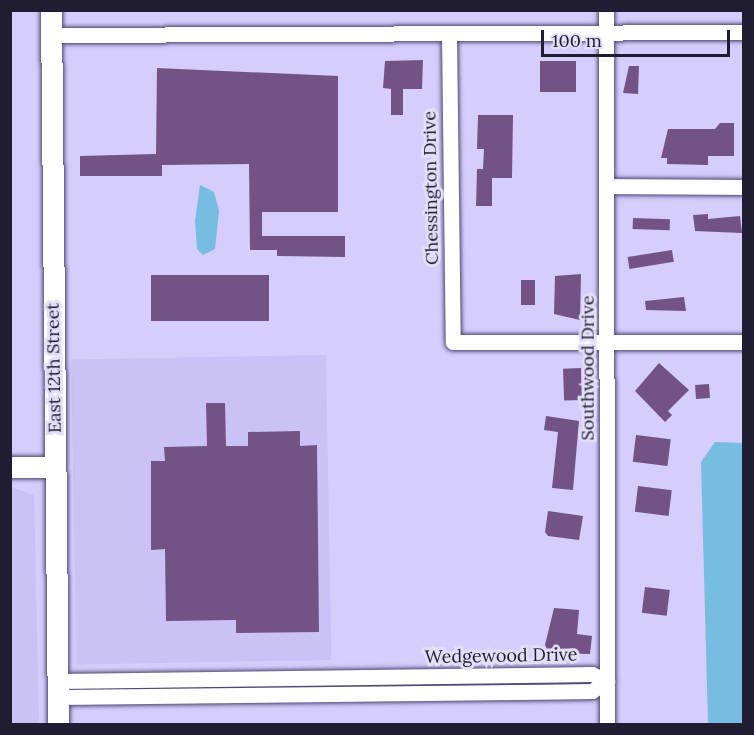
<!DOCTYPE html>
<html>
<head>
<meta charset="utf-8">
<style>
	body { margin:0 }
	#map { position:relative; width:754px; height:735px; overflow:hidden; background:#d5cdfc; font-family:Lora,serif }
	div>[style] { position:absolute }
	.built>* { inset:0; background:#cac1f5; transform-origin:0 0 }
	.water>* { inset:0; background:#77bce1 }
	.building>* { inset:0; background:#735285; transform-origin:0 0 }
	.roads { filter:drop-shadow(0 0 2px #504576) drop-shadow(0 0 2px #504576) }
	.street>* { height:15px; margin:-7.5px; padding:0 7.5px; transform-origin:7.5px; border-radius:7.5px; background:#fff }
	.secondary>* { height:21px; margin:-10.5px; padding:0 10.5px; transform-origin:10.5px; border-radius:10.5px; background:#fff }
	span { translate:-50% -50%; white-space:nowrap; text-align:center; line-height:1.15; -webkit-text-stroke:6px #e2def6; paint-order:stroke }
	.street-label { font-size:18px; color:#201c31 }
	.frame { position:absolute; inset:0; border:12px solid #201c31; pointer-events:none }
	.scale { position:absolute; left:541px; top:30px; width:189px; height:27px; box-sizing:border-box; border:3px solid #201c31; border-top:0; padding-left:8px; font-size:18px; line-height:21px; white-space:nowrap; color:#201c31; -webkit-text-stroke:4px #e2def6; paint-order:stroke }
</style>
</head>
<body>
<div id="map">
	<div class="built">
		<i style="left:326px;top:355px;width:305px;height:255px;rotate:89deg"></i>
		<i style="clip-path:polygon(11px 487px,34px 495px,39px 724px,11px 724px)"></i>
	</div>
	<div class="water">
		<i style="clip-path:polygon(200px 185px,214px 192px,219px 211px,215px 249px,203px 255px,197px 249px,195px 221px)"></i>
		<i style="clip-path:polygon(715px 442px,743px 443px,743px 724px,708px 724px,701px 462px)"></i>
	</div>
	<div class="building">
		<i style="clip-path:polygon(423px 60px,422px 89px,403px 89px,403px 115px,391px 115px,391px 89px,383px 88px,385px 61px)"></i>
		<i style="left:576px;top:61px;width:31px;height:36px;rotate:90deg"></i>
		<i style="clip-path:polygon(629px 66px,639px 66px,638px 94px,623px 93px)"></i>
		<i style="clip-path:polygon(157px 68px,338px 76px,338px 212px,262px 212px,262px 236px,345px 236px,345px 257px,277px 256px,277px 250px,250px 250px,249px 164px,162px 165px,162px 176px,80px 176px,80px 156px,156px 154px)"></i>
		<i style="clip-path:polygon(478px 115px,513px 115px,512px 178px,492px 178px,492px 206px,476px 206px,477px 169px,483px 169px,484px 149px,477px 149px)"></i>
		<i style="clip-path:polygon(720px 123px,734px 123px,734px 156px,708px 156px,708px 165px,667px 164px,667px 158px,661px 158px,668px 129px,715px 129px)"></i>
		<i style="clip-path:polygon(708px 214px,708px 219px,740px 216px,742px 233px,695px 231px,693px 215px)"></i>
		<i style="left:633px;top:218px;width:37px;height:11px;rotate:2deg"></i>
		<i style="left:672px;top:250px;width:12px;height:45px;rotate:81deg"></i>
		<i style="clip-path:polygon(581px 274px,580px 320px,554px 314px,555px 276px)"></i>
		<i style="left:269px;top:275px;width:46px;height:118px;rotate:90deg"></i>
		<i style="left:521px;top:280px;width:14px;height:25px"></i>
		<i style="clip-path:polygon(684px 297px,686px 311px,646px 310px,645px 301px)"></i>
		<i style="clip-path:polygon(659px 363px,689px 390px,668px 411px,672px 415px,665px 422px,635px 391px)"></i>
		<i style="left:581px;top:368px;width:32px;height:18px;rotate:88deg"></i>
		<i style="left:709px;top:384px;width:14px;height:14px;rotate:86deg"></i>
		<i style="clip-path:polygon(206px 403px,225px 403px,226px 446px,248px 446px,248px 432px,300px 431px,300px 446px,317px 445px,319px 632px,236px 633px,236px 620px,166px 621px,165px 549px,151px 550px,151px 461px,165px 461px,164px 447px,207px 446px)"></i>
		<i style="clip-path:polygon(546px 416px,579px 421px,573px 490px,552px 488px,558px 432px,544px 430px)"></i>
		<i style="left:636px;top:435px;width:35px;height:27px;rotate:7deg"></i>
		<i style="left:638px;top:486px;width:34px;height:26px;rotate:7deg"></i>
		<i style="clip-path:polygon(548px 511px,583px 516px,579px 540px,548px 536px,545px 532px)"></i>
		<i style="left:645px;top:587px;width:25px;height:26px;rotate:7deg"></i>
		<i style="clip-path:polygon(554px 608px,579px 610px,577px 634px,592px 636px,590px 654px,549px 653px,545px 645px)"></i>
	</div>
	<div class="roads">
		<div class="street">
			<i style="left:606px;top:10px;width:714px;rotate:89.92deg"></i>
			<i style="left:449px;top:34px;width:308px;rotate:89.3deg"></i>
			<i style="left:453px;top:342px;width:291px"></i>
			<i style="left:51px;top:35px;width:693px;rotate:-0.25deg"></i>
			<i style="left:607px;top:186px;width:137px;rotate:0.4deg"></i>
			<i style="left:58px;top:681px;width:534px;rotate:-0.75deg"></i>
			<i style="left:592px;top:674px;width:17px;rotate:25deg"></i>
			<i style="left:58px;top:697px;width:534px;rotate:-0.64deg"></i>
			<i style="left:592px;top:691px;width:18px;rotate:-34deg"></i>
		</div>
		<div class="secondary">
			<i style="left:51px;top:10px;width:714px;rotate:89.44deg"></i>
			<i style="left:10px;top:467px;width:45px"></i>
		</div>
	</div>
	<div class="street-label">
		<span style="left:431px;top:188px;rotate:-91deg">Chessington Drive</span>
		<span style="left:54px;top:368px;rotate:-91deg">East 12th Street</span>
		<span style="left:588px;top:368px;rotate:-90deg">Southwood Drive</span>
		<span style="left:501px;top:656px;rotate:-1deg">Wedgewood Drive</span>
	</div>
	<div class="frame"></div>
	<div class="scale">100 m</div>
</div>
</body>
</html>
